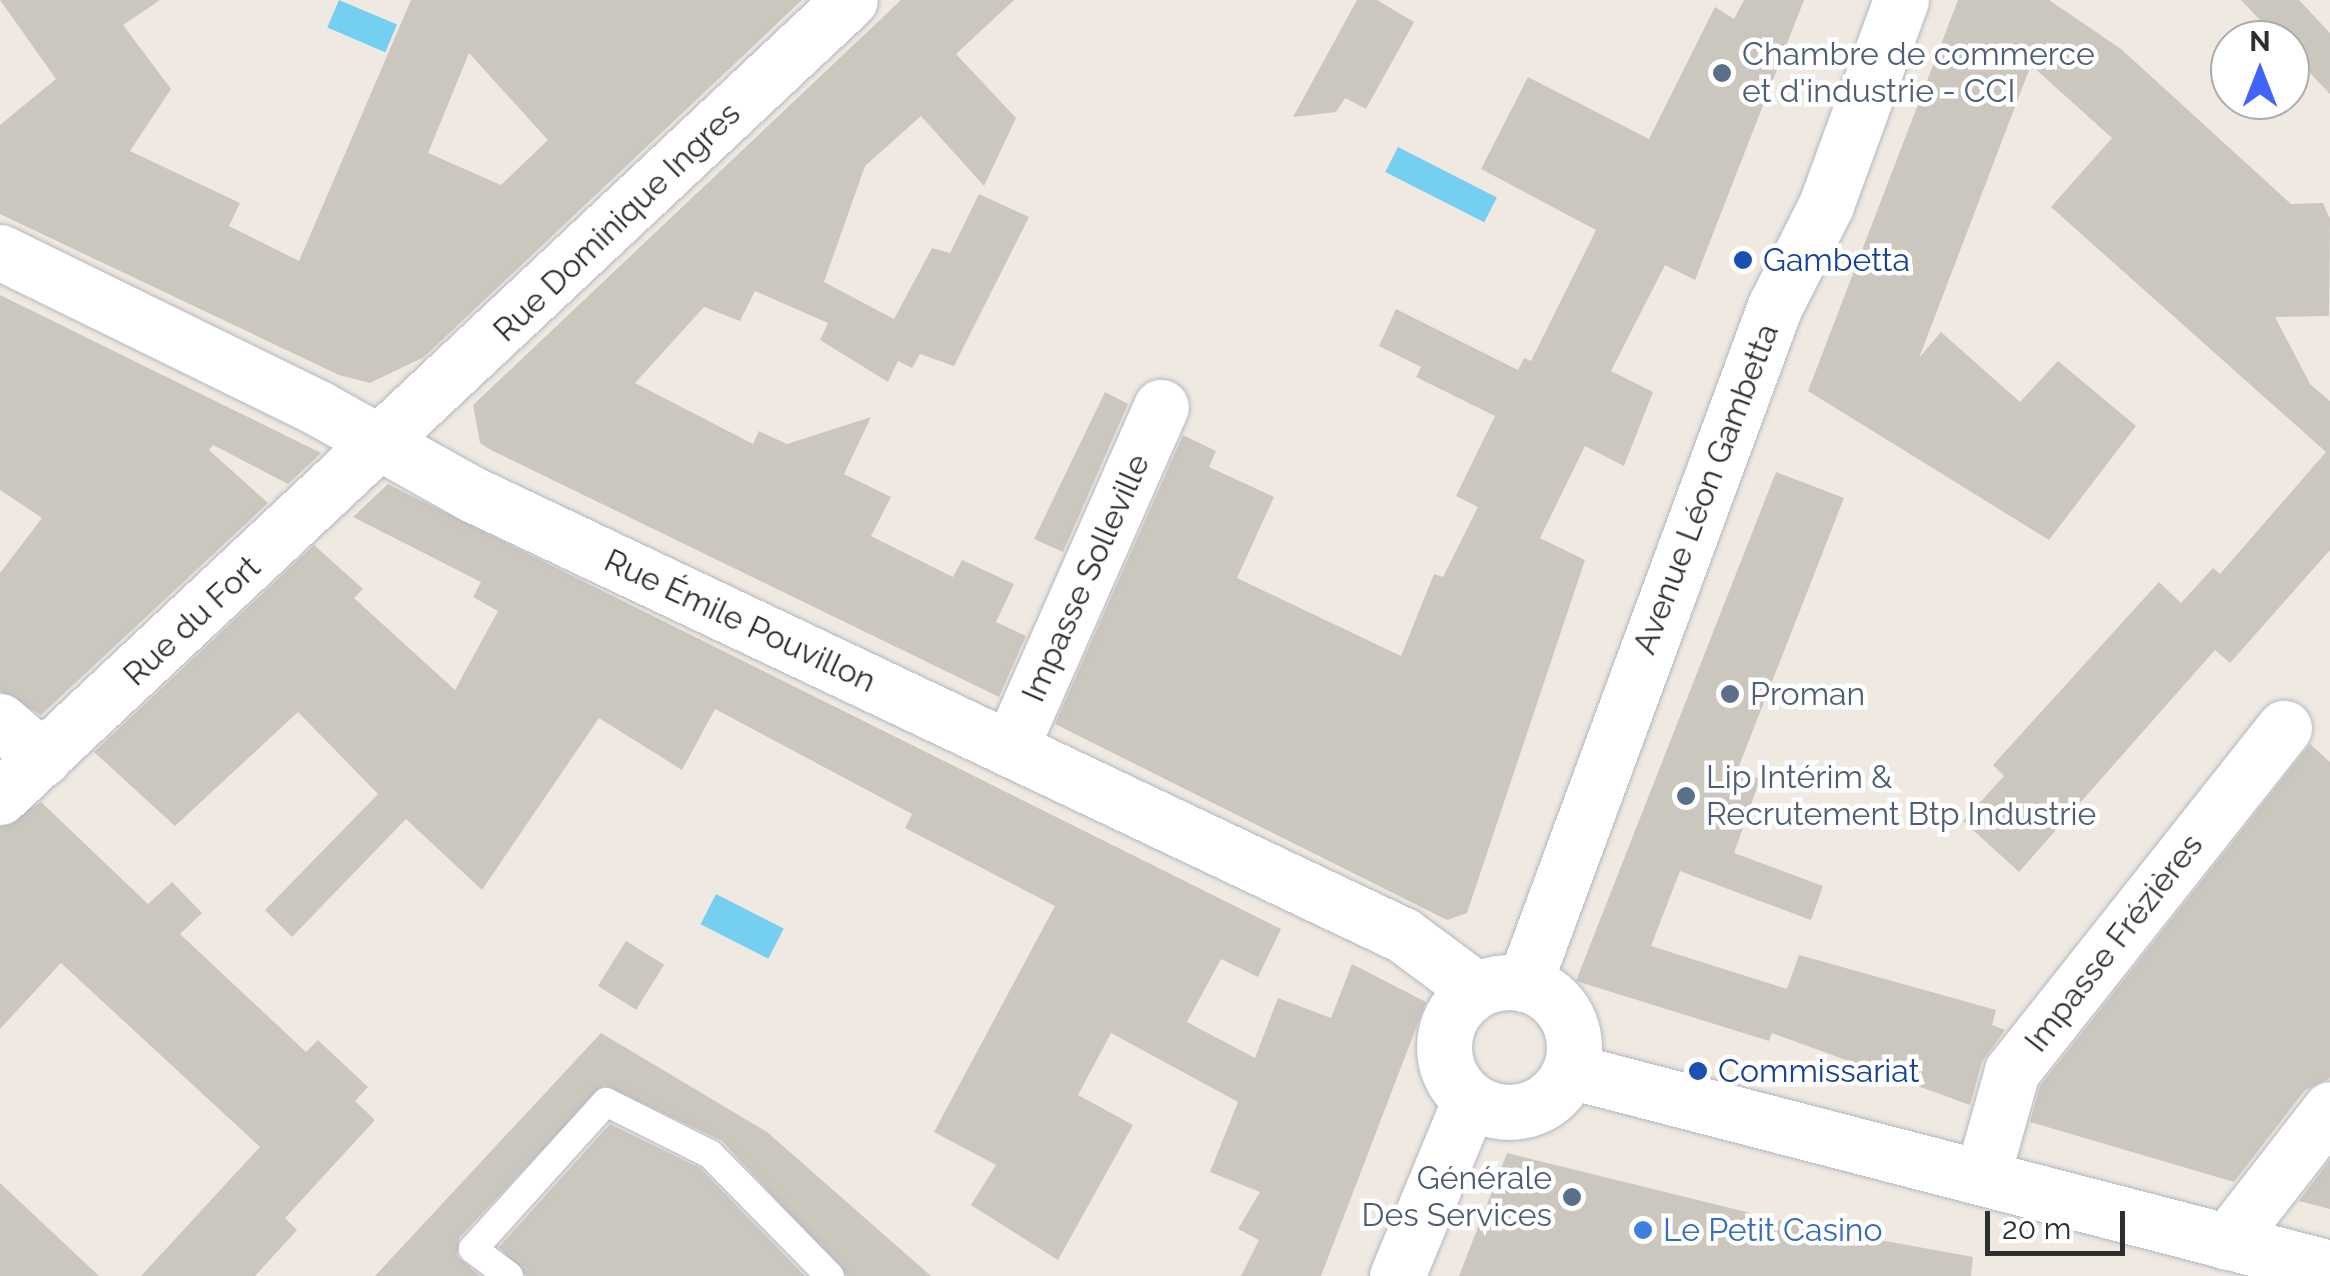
<!DOCTYPE html>
<html>
<head>
<meta charset="utf-8">
<style>
	body { margin:0 }
	#map { position:relative; width:2330px; height:1276px; overflow:hidden; background:#efe9e1; font-family:Raleway,sans-serif }
	div>[style] { position:absolute }
	.water>* { inset:0; background:#75cff0; transform-origin:0 0 }
	.building>* { inset:0; background:#cbc7bf; transform-origin:0 0 }
	.roads { filter:drop-shadow(0 0 2px #b4b7c1) drop-shadow(0 0 2px #b4b7c1) }
	.lane>* { height:28px; margin:-14px; padding:0 14px; transform-origin:14px; border-radius:14px; background:#fff }
	.street>* { height:55px; margin:-27.5px; padding:0 27.5px; transform-origin:27.5px; border-radius:27.5px; background:#fff }
	.secondary>* { height:55px; margin:-27.5px; padding:0 27.5px; transform-origin:27.5px; border-radius:27.5px; background:#fff }
	.secondary>.ring { margin:-27.5px; padding:0; box-sizing:content-box; background:none; border:55px solid #fff; border-radius:50% }
	.dots>* { width:28px; height:28px; translate:-50% -50%; box-sizing:border-box; border:5px solid #fff; border-radius:50% }
	span { translate:-50% -50%; white-space:nowrap; text-align:center; line-height:1.15; -webkit-text-stroke:9px #fff; paint-order:stroke }
	.service-label { font-size:32px; color:#4e5e75 }
	.left { translate:0 -50%; text-align:left }
	.right { translate:-100% -50%; text-align:right }
	.street-label { font-size:32px; color:#2e2e2e }
	.transit-label { font-size:32px; color:#164399 }
	.shop-label { font-size:32px; color:#366cbe }
	.north { position:absolute; left:2210px; top:20px; width:100px; height:100px; box-sizing:border-box; background:#fff; border:2px solid #ababab; border-radius:50%; rotate:0deg; font-size:28px; font-weight:700; line-height:40px; text-align:center; color:#2e2e2e }
	.north::after { content:''; display:block; margin:auto; width:35px; height:45px; background:#4264fb; clip-path:polygon(50% 0,100% 100%,50% 72%,0 100%) }
	.scale { position:absolute; left:1985px; top:1211px; width:140px; height:45px; box-sizing:border-box; border:5px solid #2e2e2e; border-top:0; padding-left:12px; font-size:30px; line-height:35px; white-space:nowrap; color:#2e2e2e; -webkit-text-stroke:8px #fff; paint-order:stroke }
</style>
</head>
<body>
<div id="map">
	<div class="water">
		<i style="left:339px;top:0;width:63px;height:30px;rotate:23deg"></i>
		<i style="left:1398px;top:147px;width:111px;height:28px;rotate:27deg"></i>
		<i style="left:716px;top:894px;width:76px;height:34px;rotate:27deg"></i>
	</div>
	<div class="building">
		<i style="clip-path:polygon(evenodd,0 0,160px 0,123px 25px,171px 89px,130px 151px,240px 203px,229px 226px,299px 261px,411px 0,802px 0,424px 357px,370px 383px,339px 375px,0 214px,0 125px,56px 79px,0 0,469px 53px,548px 140px,501px 185px,428px 153px,469px 53px)"></i>
		<i style="clip-path:polygon(901px 0,1014px 0,956px 54px,1016px 118px,984px 186px,921px 116px,865px 166px,824px 282px,894px 319px,932px 248px,950px 253px,979px 194px,1029px 217px,954px 366px,920px 354px,912px 368px,898px 361px,888px 382px,820px 340px,828px 323px,755px 291px,740px 321px,704px 307px,635px 383px,753px 444px,759px 431px,787px 444px,871px 417px,844px 474px,891px 497px,871px 536px,953px 577px,962px 560px,1014px 584px,996px 622px,1026px 636px,999px 697px,491px 450px,480px 443px,473px 405px)"></i>
		<i style="clip-path:polygon(1357px 0,1377px 0,1414px 22px,1366px 109px,1345px 98px,1336px 112px,1293px 117px)"></i>
		<i style="clip-path:polygon(1744px 0,1804px 0,1695px 280px,1665px 265px,1611px 371px,1653px 392px,1624px 466px,1585px 446px,1540px 538px,1585px 560px,1467px 913px,1447px 920px,1055px 724px,1183px 435px,1216px 451px,1209px 467px,1274px 497px,1237px 578px,1401px 656px,1434px 574px,1443px 577px,1478px 507px,1456px 496px,1495px 416px,1416px 377px,1421px 367px,1379px 346px,1396px 309px,1518px 370px,1524px 358px,1531px 361px,1596px 230px,1481px 169px,1528px 77px,1649px 139px,1715px 7px,1734px 19px)"></i>
		<i style="clip-path:polygon(1958px 0,2049px 0,2121px 49px,2291px 204px,2323px 203px,2330px 219px,2329px 316px,2275px 317px,2310px 384px,2330px 401px,2330px 550px,2230px 663px,2215px 650px,2019px 872px,1963px 821px,2004px 776px,1993px 765px,2159px 582px,2181px 603px,2213px 568px,2220px 574px,2326px 452px,2051px 207px,2112px 138px,2031px 65px,1919px 358px,1941px 332px,2020px 402px,2058px 361px,2136px 426px,2049px 540px,1808px 391px)"></i>
		<i style="clip-path:polygon(2241px 0,2299px 0,2330px 33px,2330px 94px,2290px 52px,2290px 40px,2279px 40px)"></i>
		<i style="clip-path:polygon(0 295px,321px 453px,288px 484px,213px 445px,209px 450px,268px 503px,41px 715px,0 691px,0 573px,42px 518px,0 490px)"></i>
		<i style="clip-path:polygon(1105px 392px,1128px 404px,1063px 552px,1034px 539px)"></i>
		<i style="clip-path:polygon(1776px 472px,1844px 498px,1737px 771px,1760px 779px,1734px 853px,1823px 886px,1811px 920px,1680px 871px,1651px 946px,1787px 989px,1799px 955px,1996px 1010px,1992px 1025px,2005px 1030px,1982px 1062px,1970px 1105px,1772px 1033px,1769px 1041px,1576px 981px)"></i>
		<i style="clip-path:polygon(388px 484px,1281px 929px,1258px 977px,1221px 959px,1187px 1022px,1255px 1058px,1278px 998px,1331px 1018px,1352px 964px,1426px 1002px,1321px 1276px,1241px 1276px,1259px 1240px,1238px 1229px,1260px 1192px,1210px 1172px,1238px 1102px,1111px 1033px,1078px 1095px,1133px 1125px,1058px 1260px,971px 1205px,996px 1165px,934px 1132px,1055px 906px,905px 828px,912px 814px,715px 709px,682px 770px,599px 718px,482px 890px,406px 819px,292px 937px,265px 910px,378px 794px,298px 712px,175px 826px,94px 752px,314px 545px,363px 589px,354px 598px,455px 690px,498px 611px,473px 597px,481px 582px,353px 517px)"></i>
		<i style="clip-path:polygon(2310px 744px,2330px 762px,2330px 1078px,2305px 1090px,2234px 1182px,2030px 1122px,2040px 1086px)"></i>
		<i style="clip-path:polygon(41px 802px,148px 904px,172px 882px,202px 913px,180px 934px,306px 1052px,318px 1040px,368px 1087px,355px 1101px,375px 1120px,285px 1218px,297px 1230px,255px 1276px,141px 1276px,260px 1147px,61px 963px,0 1029px,0 827px)"></i>
		<i style="left:626px;top:941px;width:45px;height:53px;rotate:32deg"></i>
		<i style="clip-path:polygon(601px 1033px,767px 1132px,931px 1276px,847px 1276px,722px 1141px,604px 1085px,459px 1238px,457px 1256px,480px 1276px,375px 1276px)"></i>
		<i style="clip-path:polygon(610px 1124px,700px 1168px,805px 1276px,526px 1276px,499px 1247px)"></i>
		<i style="clip-path:polygon(1507px 1153px,1803px 1226px,1973px 1257px,1971px 1276px,1459px 1276px)"></i>
		<i style="clip-path:polygon(2330px 1160px,2330px 1209px,2299px 1201px)"></i>
		<i style="clip-path:polygon(0 1183px,99px 1276px,0 1276px)"></i>
	</div>
	<div class="roads">
		<div class="lane">
			<i style="left:509px;top:1276px;width:45px;rotate:-143.1deg"></i>
			<i style="left:473px;top:1249px;width:198px;rotate:-47.9deg"></i>
			<i style="left:606px;top:1102px;width:116px;rotate:26.6deg"></i>
			<i style="left:710px;top:1154px;width:171px;rotate:45.5deg"></i>
		</div>
		<div class="street">
			<i style="left:0;top:721px;width:57px;rotate:40.7deg"></i>
			<i style="left:1010px;top:749px;width:374px;rotate:-66.2deg"></i>
			<i style="left:1982px;top:1177px;width:110px;rotate:-74.2deg"></i>
			<i style="left:2012px;top:1071px;width:438px;rotate:-51.6deg"></i>
			<i style="left:2227px;top:1242px;width:168px;rotate:-52.2deg"></i>
		</div>
		<div class="secondary">
			<i style="left:0;top:252px;width:354px;rotate:26.1deg"></i>
			<i style="left:318px;top:408px;width:176px;rotate:29.2deg"></i>
			<i style="left:472px;top:494px;width:1030px;rotate:25.35deg"></i>
			<i style="left:1403px;top:935px;width:92px;rotate:36.6deg"></i>
			<i style="left:0;top:797px;width:1165px;rotate:-43.16deg"></i>
			<i class="ring" style="left:1444px;top:982px;width:75px;height:75px"></i>
			<i style="left:1524px;top:984px;width:723px;rotate:-69.69deg"></i>
			<i style="left:1775px;top:306px;width:113px;rotate:-63.2deg"></i>
			<i style="left:1826px;top:205px;width:218px;rotate:-69.9deg"></i>
			<i style="left:1570px;top:1071px;width:785px;rotate:14.53deg"></i>
			<i style="left:1397px;top:1276px;width:191px;rotate:-67.5deg"></i>
		</div>
	</div>
	<div class="dots">
		<i style="left:1722px;top:73px;background:#5c6f8a"></i>
		<i style="left:1743px;top:260px;background:#1a4fb4"></i>
		<i style="left:1730px;top:694px;background:#5c6f8a"></i>
		<i style="left:1686px;top:796px;background:#5c6f8a"></i>
		<i style="left:1698px;top:1071px;background:#1a4fb4"></i>
		<i style="left:1572px;top:1197px;background:#5c6f8a"></i>
		<i style="left:1643px;top:1230px;background:#3f7fe0"></i>
	</div>
	<div class="service-label">
		<span class="left" style="left:1742px;top:73px">Chambre de commerce<br>et d'industrie - CCI</span>
		<span class="left" style="left:1750px;top:694px">Proman</span>
		<span class="left" style="left:1706px;top:796px">Lip Intérim &amp;<br>Recrutement Btp Industrie</span>
		<span class="right" style="left:1552px;top:1197px">Générale<br>Des Services</span>
	</div>
	<div class="street-label">
		<span style="left:617px;top:222px;rotate:-44deg">Rue Dominique Ingres</span>
		<span style="left:1706px;top:489px;rotate:-69deg">Avenue Léon Gambetta</span>
		<span style="left:1086px;top:578px;rotate:-66deg">Impasse Solleville</span>
		<span style="left:192px;top:621px;rotate:-43deg">Rue du Fort</span>
		<span style="left:740px;top:621px;rotate:25deg">Rue Émile Pouvillon</span>
		<span style="left:2114px;top:943px;rotate:-52deg">Impasse Frézières</span>
	</div>
	<div class="transit-label">
		<span class="left" style="left:1763px;top:260px">Gambetta</span>
		<span class="left" style="left:1718px;top:1071px">Commissariat</span>
	</div>
	<div class="shop-label">
		<span class="left" style="left:1663px;top:1230px">Le Petit Casino</span>
	</div>
	<div class="north">N</div>
	<div class="scale">20 m</div>
</div>
</body>
</html>
